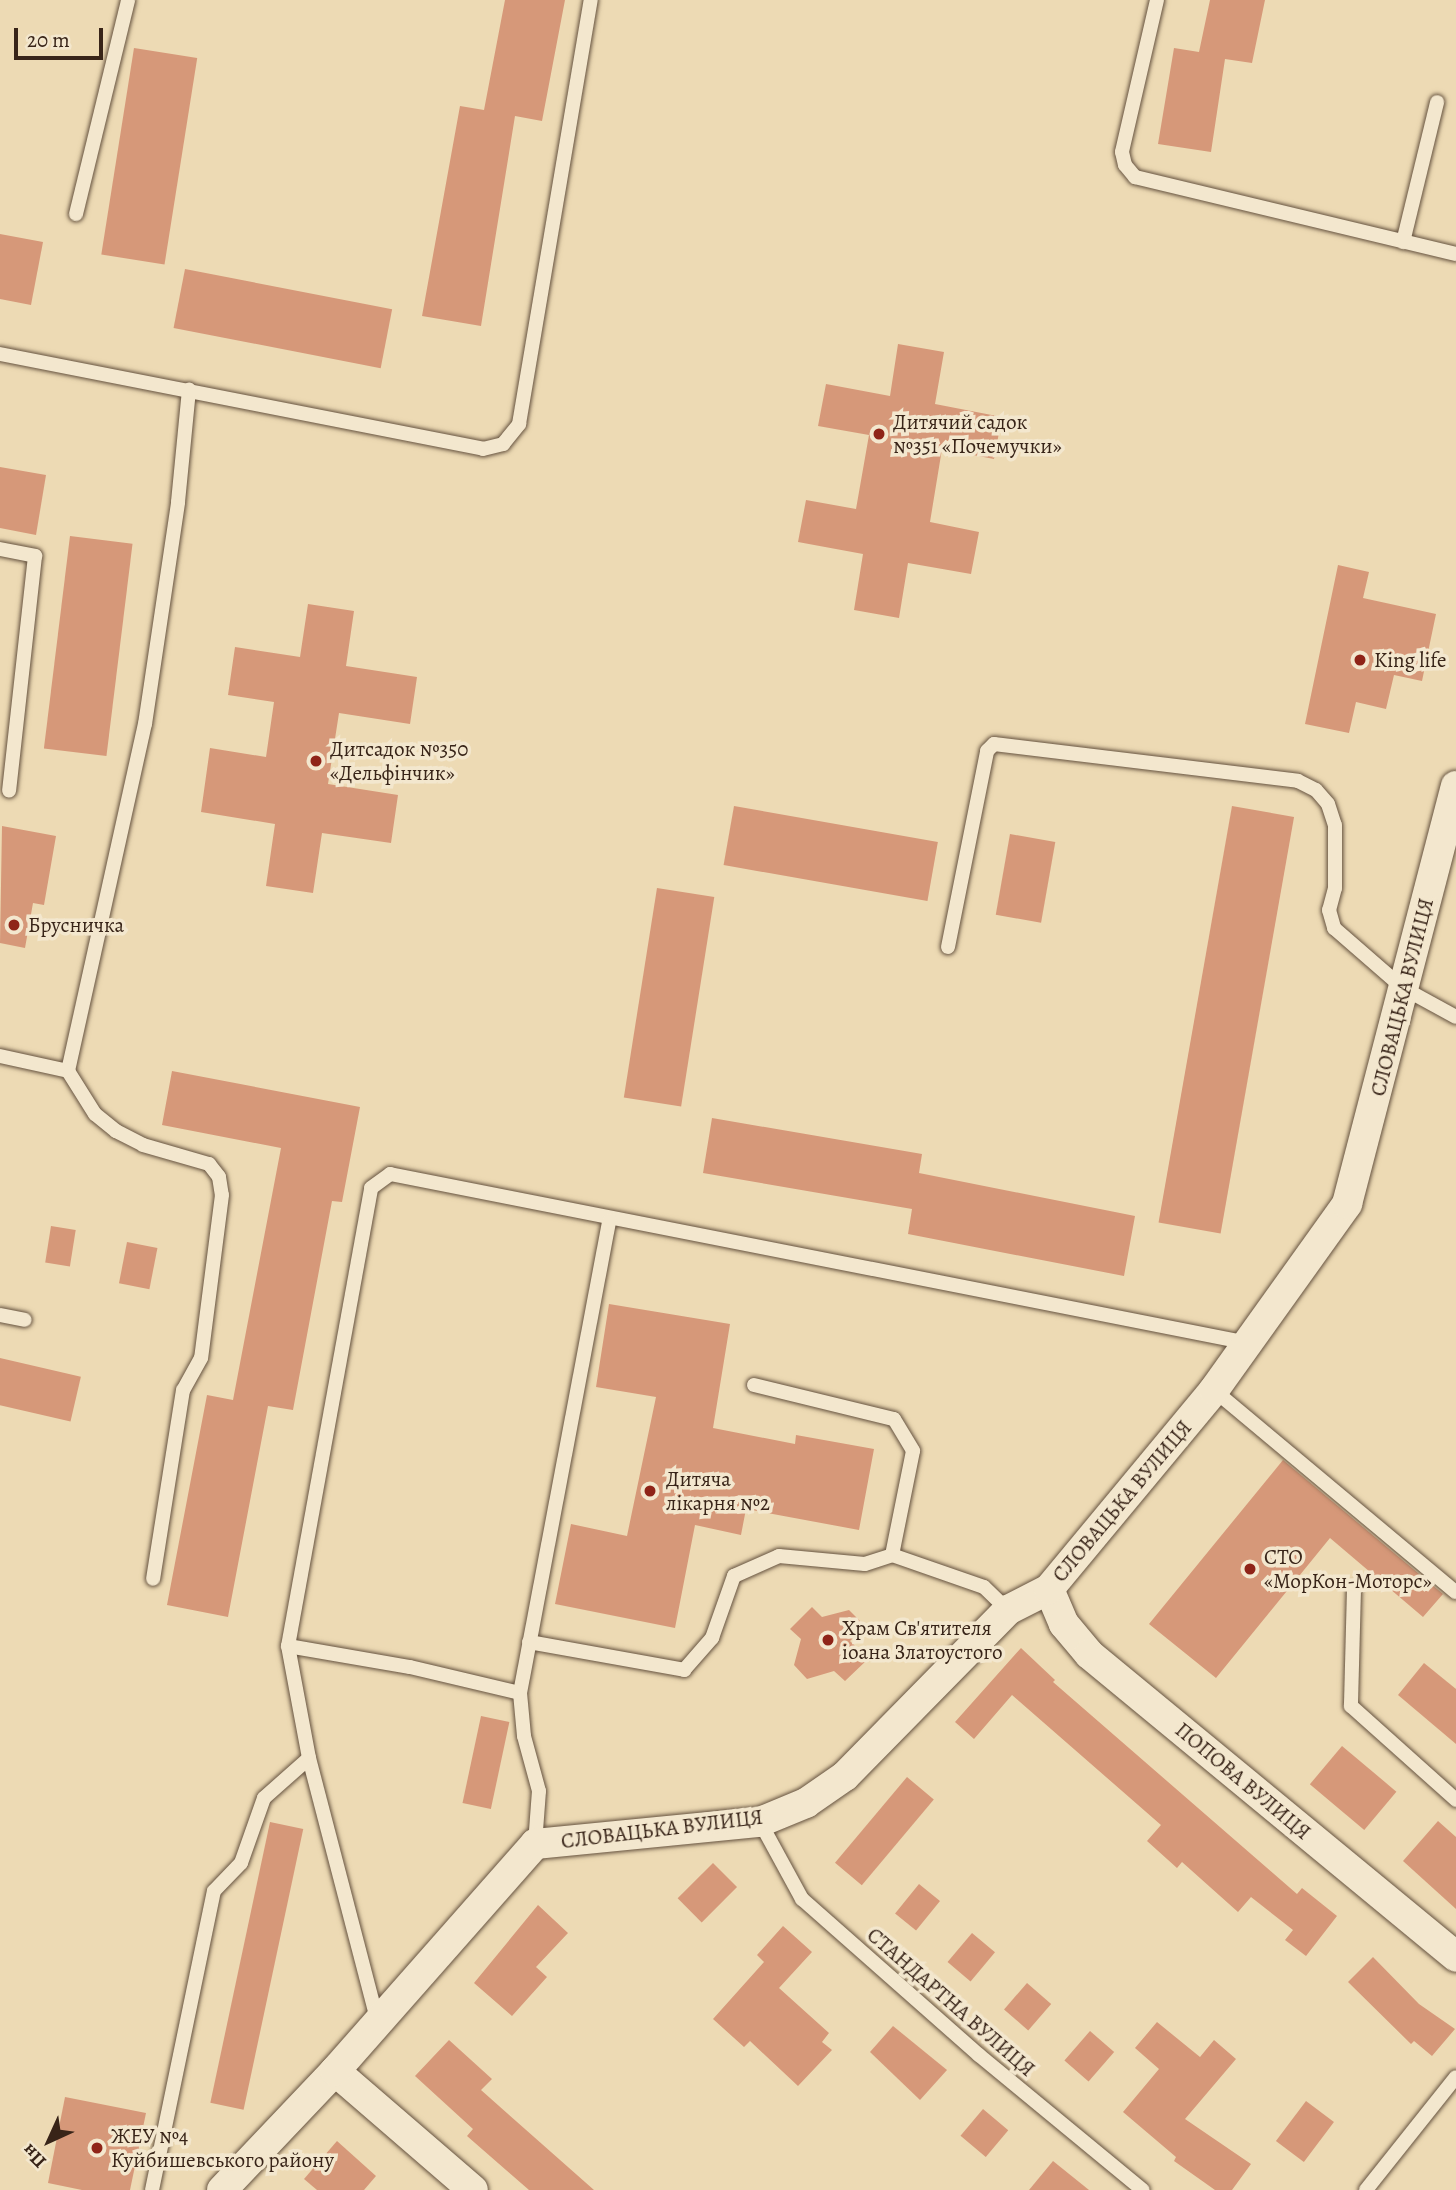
<!DOCTYPE html>
<html>
<head>
<meta charset="utf-8">
<style>
	body { margin:0 }
	#map { position:relative; width:1456px; height:2190px; overflow:hidden; background:#eddab4; font-family:Alegreya,serif }
	div>[style] { position:absolute }
	.building>* { inset:0; background:#d69879; transform-origin:0 0 }
	.roads { filter:drop-shadow(0 0 2px #65523f) drop-shadow(0 0 2px #65523f) }
	.service>* { height:14px; margin:-7px; padding:0 7px; transform-origin:7px; border-radius:7px; background:#f3e7ce }
	.minor>* { height:30px; margin:-15px; padding:0 15px; transform-origin:15px; border-radius:15px; background:#f3e7ce }
	.dots>* { width:19px; height:19px; translate:-50% -50%; box-sizing:border-box; border:4px solid #f3e7ce; border-radius:50% }
	span { translate:-50% -50%; white-space:nowrap; text-align:center; line-height:1.15; -webkit-text-stroke:7px #f3e7ce; paint-order:stroke }
	.poi-label { font-size:21px; color:#382418 }
	.left { translate:0 -50%; text-align:left }
	.street-label { font-size:21px; color:#382418 }
	.north { position:absolute; left:14px; top:2106px; width:70px; height:70px; -webkit-text-stroke:5px #f3e7ce; paint-order:stroke; rotate:225deg; font-size:19px; font-weight:700; line-height:28px; text-align:center; color:#382418 }
	.north::after { content:''; display:block; margin:auto; width:24px; height:32px; background:#382418; clip-path:polygon(50% 0,100% 100%,50% 72%,0 100%) }
	.scale { position:absolute; left:14px; top:28px; width:89px; height:32px; box-sizing:border-box; border:4px solid #382418; border-top:0; padding-left:9px; font-size:21px; line-height:24px; white-space:nowrap; color:#382418; -webkit-text-stroke:5px #f3e7ce; paint-order:stroke }
</style>
</head>
<body>
<div id="map">
	<div class="building">
		<i style="clip-path:polygon(505px 0,565px 0,542px 121px,515px 116px,481px 326px,422px 316px,460px 106px,484px 110px)"></i>
		<i style="clip-path:polygon(1210px 0,1265px 0,1252px 63px,1225px 59px,1211px 152px,1158px 144px,1174px 48px,1199px 52px)"></i>
		<i style="left:134px;top:48px;width:64px;height:209px;rotate:9deg"></i>
		<i style="clip-path:polygon(0 234px,43px 242px,31px 305px,0 299px)"></i>
		<i style="left:185px;top:269px;width:211px;height:60px;rotate:11deg"></i>
		<i style="clip-path:polygon(898px 344px,944px 352px,935px 404px,1002px 417px,994px 459px,942px 449px,930px 522px,979px 532px,971px 574px,908px 563px,899px 618px,854px 610px,863px 554px,798px 542px,806px 500px,856px 509px,869px 435px,818px 426px,826px 384px,890px 396px)"></i>
		<i style="clip-path:polygon(0 467px,46px 475px,36px 535px,0 528px)"></i>
		<i style="left:70px;top:536px;width:63px;height:214px;rotate:7deg"></i>
		<i style="clip-path:polygon(1338px 565px,1369px 572px,1363px 598px,1436px 614px,1422px 681px,1394px 675px,1386px 709px,1356px 702px,1349px 733px,1305px 724px)"></i>
		<i style="clip-path:polygon(308px 604px,354px 611px,346px 666px,417px 677px,410px 724px,339px 713px,328px 784px,398px 795px,391px 843px,322px 833px,313px 893px,266px 886px,275px 824px,201px 812px,210px 748px,266px 757px,274px 702px,228px 695px,235px 647px,300px 657px)"></i>
		<i style="left:734px;top:806px;width:207px;height:60px;rotate:10deg"></i>
		<i style="left:1232px;top:806px;width:63px;height:423px;rotate:10deg"></i>
		<i style="clip-path:polygon(2px 826px,56px 836px,44px 905px,33px 903px,25px 948px,0 943px)"></i>
		<i style="left:1010px;top:834px;width:46px;height:82px;rotate:10deg"></i>
		<i style="left:657px;top:888px;width:58px;height:212px;rotate:9deg"></i>
		<i style="clip-path:polygon(172px 1071px,360px 1107px,342px 1202px,332px 1201px,293px 1410px,268px 1406px,228px 1617px,167px 1605px,207px 1395px,233px 1400px,281px 1148px,162px 1125px)"></i>
		<i style="clip-path:polygon(712px 1118px,922px 1154px,919px 1173px,1135px 1216px,1124px 1276px,908px 1234px,912px 1209px,703px 1173px)"></i>
		<i style="left:51px;top:1226px;width:25px;height:37px;rotate:9deg"></i>
		<i style="left:127px;top:1242px;width:31px;height:42px;rotate:11deg"></i>
		<i style="clip-path:polygon(609px 1304px,730px 1324px,713px 1428px,795px 1444px,796px 1435px,874px 1449px,859px 1530px,746px 1509px,741px 1535px,695px 1525px,675px 1628px,555px 1604px,571px 1524px,627px 1536px,656px 1397px,596px 1387px)"></i>
		<i style="left:0;top:1358px;width:83px;height:46px;rotate:13deg"></i>
		<i style="clip-path:polygon(1283px 1460px,1443px 1594px,1423px 1617px,1330px 1538px,1216px 1678px,1149px 1624px)"></i>
		<i style="clip-path:polygon(812px 1607px,822px 1617px,849px 1610px,865px 1626px,850px 1641px,868px 1659px,845px 1681px,834px 1671px,807px 1679px,794px 1665px,801px 1639px,790px 1629px)"></i>
		<i style="clip-path:polygon(1021px 1648px,1055px 1680px,1053px 1682px,1297px 1894px,1302px 1888px,1337px 1916px,1306px 1956px,1285px 1940px,1293px 1930px,1251px 1897px,1238px 1912px,1182px 1862px,1177px 1868px,1147px 1841px,1161px 1825px,1012px 1695px,974px 1739px,955px 1722px)"></i>
		<i style="clip-path:polygon(1424px 1663px,1456px 1689px,1456px 1744px,1398px 1695px)"></i>
		<i style="left:481px;top:1716px;width:29px;height:89px;rotate:12deg"></i>
		<i style="left:1342px;top:1746px;width:71px;height:50px;rotate:40deg"></i>
		<i style="left:907px;top:1777px;width:35px;height:112px;rotate:40deg"></i>
		<i style="clip-path:polygon(1438px 1821px,1456px 1837px,1456px 1909px,1403px 1861px)"></i>
		<i style="left:270px;top:1822px;width:34px;height:287px;rotate:12deg"></i>
		<i style="left:713px;top:1863px;width:34px;height:50px;rotate:45deg"></i>
		<i style="left:919px;top:1884px;width:27px;height:38px;rotate:39deg"></i>
		<i style="clip-path:polygon(538px 1905px,568px 1933px,536px 1967px,547px 1977px,512px 2016px,474px 1983px)"></i>
		<i style="clip-path:polygon(783px 1926px,812px 1952px,779px 1988px,829px 2033px,822px 2042px,832px 2050px,798px 2086px,750px 2041px,744px 2047px,713px 2019px,764px 1962px,757px 1955px)"></i>
		<i style="left:972px;top:1933px;width:30px;height:38px;rotate:40deg"></i>
		<i style="clip-path:polygon(1373px 1957px,1419px 2004px,1455px 2029px,1432px 2056px,1414px 2041px,1411px 2044px,1348px 1982px)"></i>
		<i style="left:1027px;top:1983px;width:32px;height:35px;rotate:41deg"></i>
		<i style="clip-path:polygon(1157px 2022px,1200px 2057px,1214px 2040px,1236px 2059px,1185px 2119px,1251px 2164px,1232px 2190px,1215px 2190px,1174px 2161px,1176px 2157px,1123px 2112px,1159px 2069px,1135px 2048px)"></i>
		<i style="clip-path:polygon(893px 2026px,947px 2070px,920px 2100px,870px 2052px)"></i>
		<i style="left:1090px;top:2031px;width:32px;height:39px;rotate:41deg"></i>
		<i style="clip-path:polygon(449px 2040px,492px 2079px,481px 2090px,594px 2190px,529px 2190px,467px 2136px,473px 2129px,415px 2076px)"></i>
		<i style="clip-path:polygon(65px 2097px,146px 2113px,130px 2190px,82px 2190px,48px 2183px)"></i>
		<i style="left:1306px;top:2101px;width:35px;height:50px;rotate:37deg"></i>
		<i style="left:983px;top:2109px;width:33px;height:35px;rotate:40deg"></i>
		<i style="clip-path:polygon(337px 2141px,376px 2176px,364px 2190px,317px 2190px,304px 2179px)"></i>
		<i style="clip-path:polygon(1053px 2161px,1089px 2190px,1029px 2190px)"></i>
	</div>
	<div class="roads">
		<div class="service">
			<i style="left:1157px;top:0;width:156px;rotate:103deg"></i>
			<i style="left:1122px;top:152px;width:13px;rotate:77deg"></i>
			<i style="left:1125px;top:165px;width:16px;rotate:50deg"></i>
			<i style="left:1135px;top:177px;width:330px;rotate:13.5deg"></i>
			<i style="left:76px;top:214px;width:220px;rotate:-76.3deg"></i>
			<i style="left:1403px;top:242px;width:144px;rotate:-76.3deg"></i>
			<i style="left:0;top:354px;width:492px;rotate:11.1deg"></i>
			<i style="left:483px;top:449px;width:21px;rotate:-14deg"></i>
			<i style="left:503px;top:444px;width:26px;rotate:-51deg"></i>
			<i style="left:519px;top:424px;width:430px;rotate:-80.4deg"></i>
			<i style="left:0;top:549px;width:36px;rotate:11deg"></i>
			<i style="left:35px;top:556px;width:236px;rotate:96.3deg"></i>
			<i style="left:948px;top:947px;width:200px;rotate:-78.7deg"></i>
			<i style="left:987px;top:751px;width:10px;rotate:-45deg"></i>
			<i style="left:994px;top:744px;width:306px;rotate:6.9deg"></i>
			<i style="left:1298px;top:781px;width:20px;rotate:27deg"></i>
			<i style="left:1316px;top:790px;width:18px;rotate:49deg"></i>
			<i style="left:1328px;top:804px;width:22px;rotate:72deg"></i>
			<i style="left:1335px;top:825px;width:63px;rotate:90deg"></i>
			<i style="left:1335px;top:888px;width:23px;rotate:105deg"></i>
			<i style="left:1329px;top:910px;width:19px;rotate:74deg"></i>
			<i style="left:1334px;top:928px;width:91px;rotate:41deg"></i>
			<i style="left:1403px;top:988px;width:60px;rotate:28.7deg"></i>
			<i style="left:0;top:1056px;width:70px;rotate:12.4deg"></i>
			<i style="left:68px;top:1071px;width:51px;rotate:57.9deg"></i>
			<i style="left:95px;top:1114px;width:27px;rotate:39deg"></i>
			<i style="left:116px;top:1131px;width:30px;rotate:27deg"></i>
			<i style="left:143px;top:1145px;width:69px;rotate:16.1deg"></i>
			<i style="left:209px;top:1164px;width:16px;rotate:52deg"></i>
			<i style="left:219px;top:1177px;width:18px;rotate:81deg"></i>
			<i style="left:222px;top:1195px;width:164px;rotate:97.3deg"></i>
			<i style="left:201px;top:1358px;width:37px;rotate:119deg"></i>
			<i style="left:183px;top:1390px;width:191px;rotate:99deg"></i>
			<i style="left:68px;top:1071px;width:355px;rotate:-77.5deg"></i>
			<i style="left:145px;top:724px;width:224px;rotate:-81.5deg"></i>
			<i style="left:178px;top:502px;width:113px;rotate:-84.4deg"></i>
			<i style="left:0;top:1315px;width:25px;rotate:11deg"></i>
			<i style="left:754px;top:1385px;width:144px;rotate:13.7deg"></i>
			<i style="left:894px;top:1419px;width:37px;rotate:59deg"></i>
			<i style="left:913px;top:1451px;width:106px;rotate:101.4deg"></i>
			<i style="left:892px;top:1555px;width:97px;rotate:19.2deg"></i>
			<i style="left:984px;top:1587px;width:33px;rotate:44deg"></i>
			<i style="left:1214px;top:1390px;width:315px;rotate:39.9deg"></i>
			<i style="left:1354px;top:1589px;width:117px;rotate:91.5deg"></i>
			<i style="left:1351px;top:1706px;width:141px;rotate:41.8deg"></i>
			<i style="left:529px;top:1642px;width:158px;rotate:10.2deg"></i>
			<i style="left:684px;top:1670px;width:43px;rotate:-48.8deg"></i>
			<i style="left:712px;top:1638px;width:66px;rotate:-70.5deg"></i>
			<i style="left:734px;top:1576px;width:49px;rotate:-24deg"></i>
			<i style="left:779px;top:1556px;width:86px;rotate:5.3deg"></i>
			<i style="left:865px;top:1564px;width:28px;rotate:-18deg"></i>
			<i style="left:288px;top:1646px;width:465px;rotate:-79.7deg"></i>
			<i style="left:371px;top:1188px;width:24px;rotate:-36deg"></i>
			<i style="left:390px;top:1174px;width:874px;rotate:11.14deg"></i>
			<i style="left:309px;top:1758px;width:270px;rotate:75.4deg"></i>
			<i style="left:760px;top:1822px;width:88px;rotate:61.4deg"></i>
			<i style="left:802px;top:1899px;width:236px;rotate:41.4deg"></i>
			<i style="left:979px;top:2055px;width:212px;rotate:39.5deg"></i>
			<i style="left:535px;top:1844px;width:53px;rotate:-85.7deg"></i>
			<i style="left:539px;top:1791px;width:57px;rotate:-105.3deg"></i>
			<i style="left:524px;top:1736px;width:43px;rotate:-95.3deg"></i>
			<i style="left:520px;top:1693px;width:481px;rotate:-79.3deg"></i>
			<i style="left:152px;top:2190px;width:305px;rotate:-78.3deg"></i>
			<i style="left:214px;top:1891px;width:39px;rotate:-46deg"></i>
			<i style="left:241px;top:1863px;width:69px;rotate:-70.5deg"></i>
			<i style="left:264px;top:1798px;width:60px;rotate:-41.6deg"></i>
			<i style="left:309px;top:1758px;width:114px;rotate:-100.6deg"></i>
			<i style="left:288px;top:1646px;width:124px;rotate:9.8deg"></i>
			<i style="left:410px;top:1667px;width:113px;rotate:13.3deg"></i>
			<i style="left:1366px;top:2190px;width:144px;rotate:-51.5deg"></i>
		</div>
		<div class="minor">
			<i style="left:1049px;top:1589px;width:38px;rotate:67deg"></i>
			<i style="left:1064px;top:1624px;width:39px;rotate:50deg"></i>
			<i style="left:1089px;top:1654px;width:476px;rotate:39.5deg"></i>
			<i style="left:335px;top:2071px;width:182px;rotate:40.8deg"></i>
			<i style="left:222px;top:2190px;width:164px;rotate:-46.5deg"></i>
			<i style="left:335px;top:2071px;width:303px;rotate:-48.6deg"></i>
			<i style="left:535px;top:1844px;width:226px;rotate:-5.6deg"></i>
			<i style="left:760px;top:1822px;width:50px;rotate:-22.4deg"></i>
			<i style="left:806px;top:1803px;width:47px;rotate:-34.7deg"></i>
			<i style="left:845px;top:1776px;width:233px;rotate:-45.5deg"></i>
			<i style="left:1008px;top:1610px;width:46px;rotate:-27.1deg"></i>
			<i style="left:1049px;top:1589px;width:259px;rotate:-50.3deg"></i>
			<i style="left:1214px;top:1390px;width:229px;rotate:-54.4deg"></i>
			<i style="left:1347px;top:1204px;width:432px;rotate:-75.4deg"></i>
		</div>
	</div>
	<div class="dots">
		<i style="left:879px;top:434px;background:#8f2418"></i>
		<i style="left:1360px;top:660px;background:#8f2418"></i>
		<i style="left:316px;top:761px;background:#8f2418"></i>
		<i style="left:14px;top:925px;background:#8f2418"></i>
		<i style="left:650px;top:1491px;background:#8f2418"></i>
		<i style="left:1250px;top:1569px;background:#8f2418"></i>
		<i style="left:828px;top:1640px;background:#8f2418"></i>
		<i style="left:97px;top:2148px;background:#8f2418"></i>
	</div>
	<div class="poi-label">
		<span class="left" style="left:893px;top:434px">Дитячий садок<br>№351 «Почемучки»</span>
		<span class="left" style="left:1374px;top:660px">King life</span>
		<span class="left" style="left:330px;top:761px">Дитсадок №350<br>«Дельфінчик»</span>
		<span class="left" style="left:28px;top:925px">Брусничка</span>
		<span class="left" style="left:666px;top:1491px">Дитяча<br>лікарня №2</span>
		<span class="left" style="left:1264px;top:1569px">СТО<br>«МорКон-Моторс»</span>
		<span class="left" style="left:842px;top:1640px">Храм Св'ятителя<br>іоана Златоустого</span>
		<span class="left" style="left:111px;top:2148px">ЖЕУ №4<br>Куйбишевського району</span>
	</div>
	<div class="street-label">
		<span style="left:1402px;top:997px;rotate:-76deg">СЛОВАЦЬКА ВУЛИЦЯ</span>
		<span style="left:1122px;top:1501px;rotate:-50deg">СЛОВАЦЬКА ВУЛИЦЯ</span>
		<span style="left:1243px;top:1781px;rotate:40deg">ПОПОВА ВУЛИЦЯ</span>
		<span style="left:662px;top:1829px;rotate:-7deg">СЛОВАЦЬКА ВУЛИЦЯ</span>
		<span style="left:951px;top:2002px;rotate:41deg">СТАНДАРТНА ВУЛИЦЯ</span>
	</div>
	<div class="north">Пн</div>
	<div class="scale">20 m</div>
</div>
</body>
</html>
